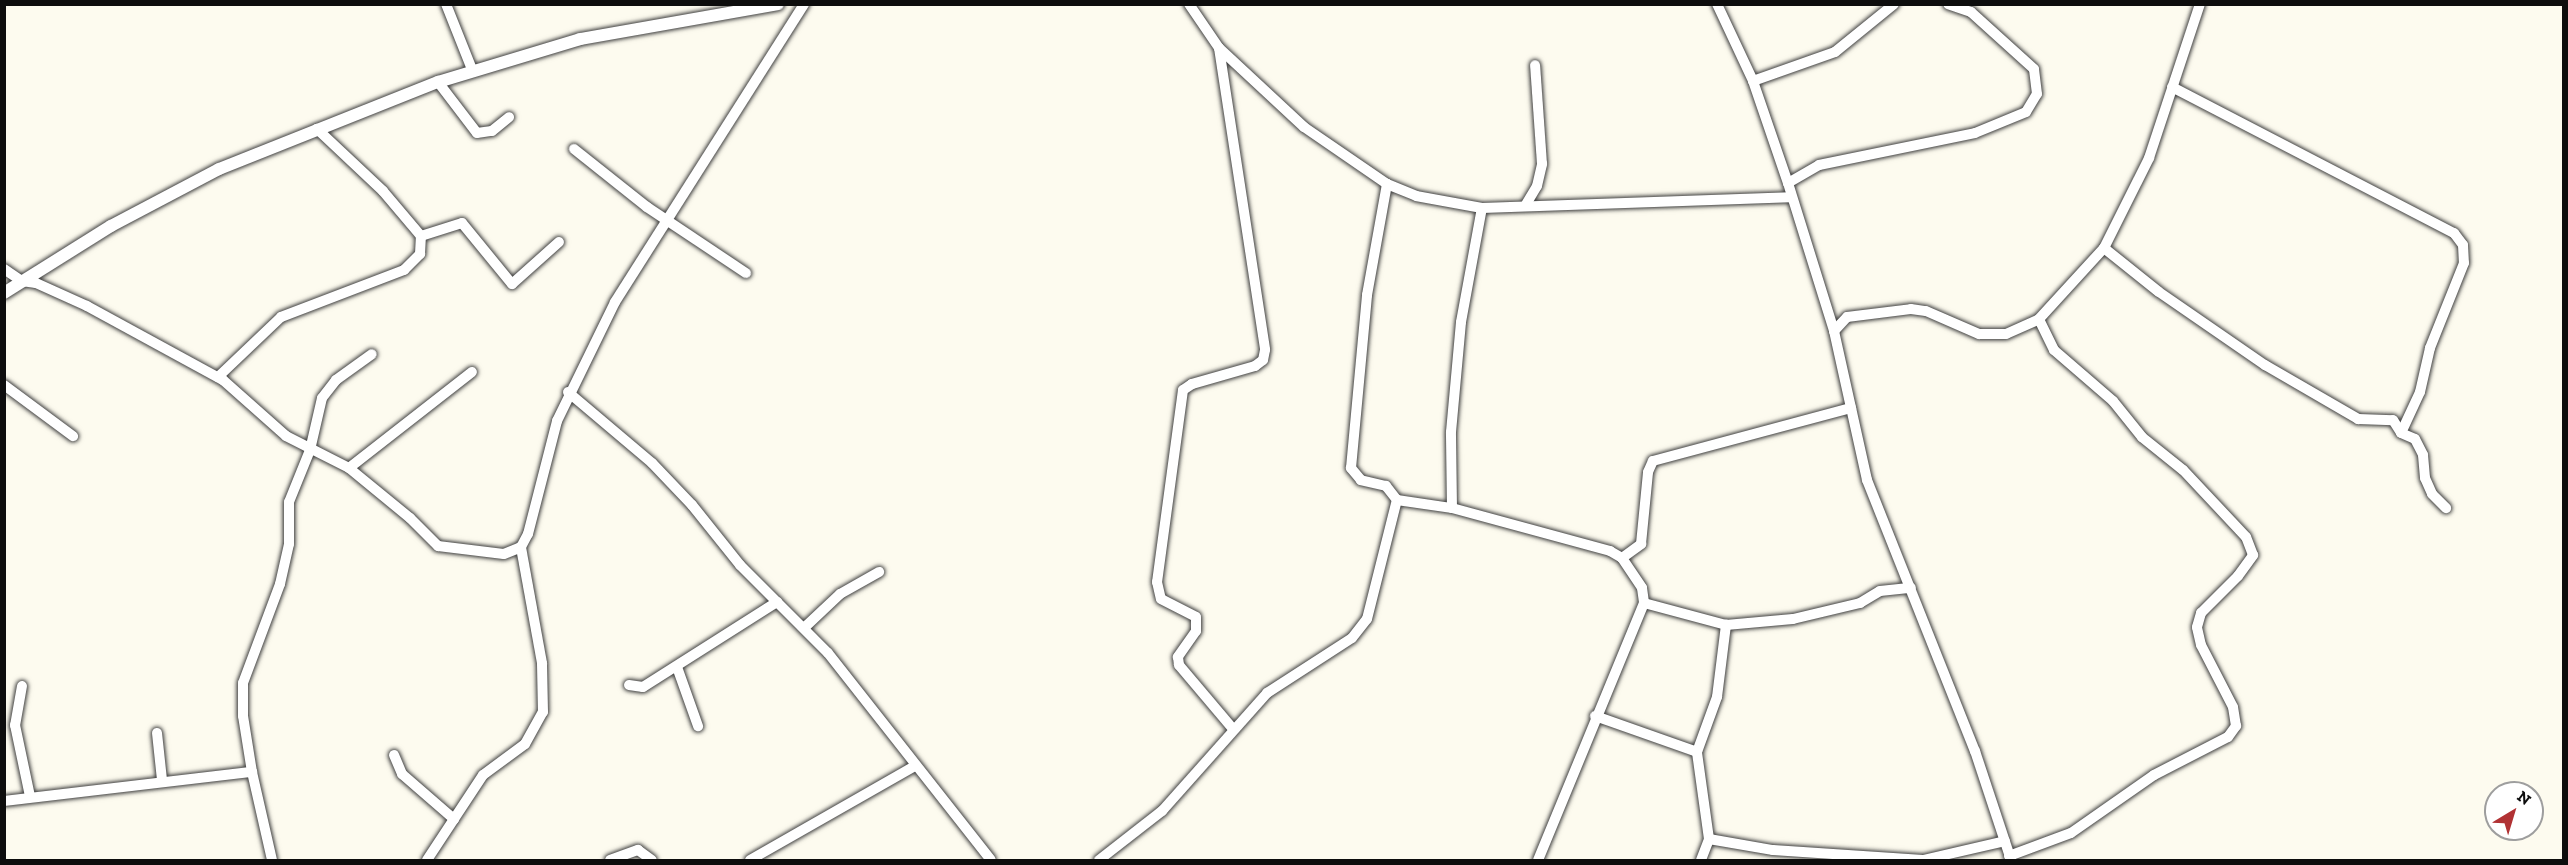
<!DOCTYPE html>
<html>
<head>
<meta charset="utf-8">
<style>
	body { margin:0 }
	#map { position:relative; width:2568px; height:865px; overflow:hidden; background:#fdfbef; font-family:"Zilla Slab",serif }
	div>[style] { position:absolute }
	.roads { filter:drop-shadow(0 0 2px #404040) drop-shadow(0 0 2px #404040) }
	.minor>* { height:10px; margin:-5px; padding:0 5px; transform-origin:5px; border-radius:5px; background:#fff }
	.tertiary>* { height:12px; margin:-6px; padding:0 6px; transform-origin:6px; border-radius:6px; background:#fff }
	span { translate:-50% -50%; white-space:nowrap; text-align:center; line-height:1.15; -webkit-text-stroke:6px #fff; paint-order:stroke }
	.frame { position:absolute; inset:0; border:6px solid #0d0d0d; pointer-events:none }
	.north { position:absolute; left:2484px; top:781px; width:60px; height:60px; box-sizing:border-box; background:#fff; border:2px solid #9e9e9e; border-radius:50%; rotate:38deg; font-size:16px; font-weight:700; line-height:24px; text-align:center; color:#0d0d0d }
	.north::after { content:''; display:block; margin:auto; width:21px; height:27px; background:#b13234; clip-path:polygon(50% 0,100% 100%,50% 72%,0 100%) }
</style>
</head>
<body>
<div id="map">
	<div class="roads">
		<div class="minor">
			<i style="left:446px;top:4px;width:73px;rotate:68.3deg"></i>
			<i style="left:1189px;top:4px;width:53px;rotate:55.7deg"></i>
			<i style="left:1219px;top:48px;width:116px;rotate:42.9deg"></i>
			<i style="left:1304px;top:127px;width:101px;rotate:34.5deg"></i>
			<i style="left:1387px;top:184px;width:31px;rotate:22deg"></i>
			<i style="left:1416px;top:196px;width:67px;rotate:10.3deg"></i>
			<i style="left:1482px;top:208px;width:308px;rotate:-2deg"></i>
			<i style="left:1717px;top:4px;width:85px;rotate:64.9deg"></i>
			<i style="left:1753px;top:81px;width:108px;rotate:71.1deg"></i>
			<i style="left:1788px;top:183px;width:155px;rotate:72.7deg"></i>
			<i style="left:1834px;top:331px;width:153px;rotate:77.5deg"></i>
			<i style="left:1867px;top:480px;width:292px;rotate:68.3deg"></i>
			<i style="left:1975px;top:751px;width:115px;rotate:71.7deg"></i>
			<i style="left:1219px;top:48px;width:305px;rotate:81.3deg"></i>
			<i style="left:1265px;top:350px;width:10px;rotate:101deg"></i>
			<i style="left:1263px;top:360px;width:10px;rotate:143deg"></i>
			<i style="left:1255px;top:366px;width:66px;rotate:164.1deg"></i>
			<i style="left:1192px;top:384px;width:11px;rotate:146deg"></i>
			<i style="left:1183px;top:390px;width:194px;rotate:97.7deg"></i>
			<i style="left:1157px;top:582px;width:17px;rotate:77deg"></i>
			<i style="left:1161px;top:599px;width:39px;rotate:27deg"></i>
			<i style="left:1196px;top:617px;width:14px;rotate:90deg"></i>
			<i style="left:1196px;top:631px;width:32px;rotate:125deg"></i>
			<i style="left:1178px;top:657px;width:8px;rotate:83deg"></i>
			<i style="left:1179px;top:665px;width:84px;rotate:49.8deg"></i>
			<i style="left:1753px;top:81px;width:87px;rotate:-19.5deg"></i>
			<i style="left:1835px;top:52px;width:76px;rotate:-39.1deg"></i>
			<i style="left:438px;top:82px;width:64px;rotate:52.6deg"></i>
			<i style="left:477px;top:133px;width:15px;rotate:-8deg"></i>
			<i style="left:492px;top:131px;width:22px;rotate:-39deg"></i>
			<i style="left:2172px;top:87px;width:318px;rotate:27.4deg"></i>
			<i style="left:2454px;top:233px;width:15px;rotate:53deg"></i>
			<i style="left:2463px;top:245px;width:18px;rotate:87deg"></i>
			<i style="left:2464px;top:263px;width:92px;rotate:111.8deg"></i>
			<i style="left:2430px;top:348px;width:45px;rotate:102.8deg"></i>
			<i style="left:2420px;top:392px;width:45px;rotate:114.9deg"></i>
			<i style="left:574px;top:149px;width:93px;rotate:38.5deg"></i>
			<i style="left:647px;top:207px;width:119px;rotate:33.7deg"></i>
			<i style="left:1788px;top:183px;width:36px;rotate:-30deg"></i>
			<i style="left:1819px;top:165px;width:159px;rotate:-11.6deg"></i>
			<i style="left:1975px;top:133px;width:55px;rotate:-22.4deg"></i>
			<i style="left:2026px;top:112px;width:21px;rotate:-59deg"></i>
			<i style="left:2037px;top:94px;width:25px;rotate:-97deg"></i>
			<i style="left:2034px;top:69px;width:85px;rotate:-137.9deg"></i>
			<i style="left:1971px;top:12px;width:24px;rotate:-161deg"></i>
			<i style="left:1525px;top:206px;width:23px;rotate:-59deg"></i>
			<i style="left:1537px;top:186px;width:23px;rotate:-77deg"></i>
			<i style="left:1542px;top:164px;width:99px;rotate:-94deg"></i>
			<i style="left:421px;top:236px;width:43px;rotate:-17.6deg"></i>
			<i style="left:462px;top:223px;width:79px;rotate:50.7deg"></i>
			<i style="left:512px;top:284px;width:63px;rotate:-41.8deg"></i>
			<i style="left:2104px;top:248px;width:70px;rotate:38.7deg"></i>
			<i style="left:2159px;top:292px;width:129px;rotate:34.6deg"></i>
			<i style="left:2265px;top:365px;width:108px;rotate:30.1deg"></i>
			<i style="left:2358px;top:419px;width:35px;rotate:2deg"></i>
			<i style="left:2393px;top:420px;width:15px;rotate:58deg"></i>
			<i style="left:2401px;top:433px;width:15px;rotate:23deg"></i>
			<i style="left:2415px;top:439px;width:18px;rotate:63deg"></i>
			<i style="left:2423px;top:455px;width:23px;rotate:85deg"></i>
			<i style="left:2425px;top:478px;width:17px;rotate:66deg"></i>
			<i style="left:2432px;top:494px;width:20px;rotate:45deg"></i>
			<i style="left:4px;top:269px;width:22px;rotate:34deg"></i>
			<i style="left:22px;top:281px;width:14px;rotate:8deg"></i>
			<i style="left:36px;top:283px;width:56px;rotate:24.3deg"></i>
			<i style="left:87px;top:306px;width:155px;rotate:28.6deg"></i>
			<i style="left:223px;top:380px;width:84px;rotate:41.6deg"></i>
			<i style="left:286px;top:436px;width:71px;rotate:26.9deg"></i>
			<i style="left:349px;top:468px;width:79px;rotate:39.3deg"></i>
			<i style="left:410px;top:518px;width:40px;rotate:45deg"></i>
			<i style="left:438px;top:546px;width:66px;rotate:6.9deg"></i>
			<i style="left:504px;top:554px;width:18px;rotate:-22deg"></i>
			<i style="left:521px;top:547px;width:15px;rotate:-62deg"></i>
			<i style="left:528px;top:534px;width:117px;rotate:-75.6deg"></i>
			<i style="left:557px;top:421px;width:132px;rotate:-64deg"></i>
			<i style="left:615px;top:302px;width:353px;rotate:-57.6deg"></i>
			<i style="left:1834px;top:331px;width:19px;rotate:-47deg"></i>
			<i style="left:1847px;top:317px;width:64px;rotate:-7.1deg"></i>
			<i style="left:1911px;top:309px;width:15px;rotate:8deg"></i>
			<i style="left:1926px;top:311px;width:58px;rotate:23.5deg"></i>
			<i style="left:1979px;top:334px;width:27px"></i>
			<i style="left:2006px;top:334px;width:36px;rotate:-24deg"></i>
			<i style="left:2039px;top:319px;width:96px;rotate:-47.5deg"></i>
			<i style="left:2104px;top:248px;width:101px;rotate:-63.4deg"></i>
			<i style="left:2149px;top:158px;width:162px;rotate:-71.7deg"></i>
			<i style="left:218px;top:377px;width:87px;rotate:-43.6deg"></i>
			<i style="left:281px;top:317px;width:132px;rotate:-20.9deg"></i>
			<i style="left:404px;top:270px;width:23px;rotate:-45deg"></i>
			<i style="left:420px;top:254px;width:18px;rotate:-87deg"></i>
			<i style="left:421px;top:236px;width:59px;rotate:-130.2deg"></i>
			<i style="left:383px;top:191px;width:91px;rotate:-136.8deg"></i>
			<i style="left:4px;top:385px;width:86px;rotate:36.5deg"></i>
			<i style="left:568px;top:392px;width:110px;rotate:40.2deg"></i>
			<i style="left:652px;top:463px;width:58px;rotate:46.4deg"></i>
			<i style="left:692px;top:505px;width:77px;rotate:51.3deg"></i>
			<i style="left:740px;top:565px;width:124px;rotate:45deg"></i>
			<i style="left:828px;top:653px;width:263px;rotate:51.8deg"></i>
			<i style="left:349px;top:468px;width:156px;rotate:-38deg"></i>
			<i style="left:1397px;top:500px;width:56px;rotate:8.3deg"></i>
			<i style="left:1452px;top:508px;width:164px;rotate:15.2deg"></i>
			<i style="left:1610px;top:551px;width:14px;rotate:30deg"></i>
			<i style="left:1622px;top:558px;width:36px;rotate:56deg"></i>
			<i style="left:1642px;top:588px;width:15px;rotate:82deg"></i>
			<i style="left:1644px;top:603px;width:278px;rotate:112.4deg"></i>
			<i style="left:1452px;top:508px;width:76px;rotate:-90.8deg"></i>
			<i style="left:1451px;top:432px;width:110px;rotate:-84.8deg"></i>
			<i style="left:1461px;top:322px;width:116px;rotate:-79.6deg"></i>
			<i style="left:1622px;top:558px;width:24px;rotate:-36deg"></i>
			<i style="left:1641px;top:544px;width:72px;rotate:-84.4deg"></i>
			<i style="left:1648px;top:472px;width:12px;rotate:-66deg"></i>
			<i style="left:1653px;top:461px;width:205px;rotate:-15deg"></i>
			<i style="left:1644px;top:603px;width:85px;rotate:15deg"></i>
			<i style="left:1726px;top:625px;width:67px;rotate:-5.1deg"></i>
			<i style="left:1793px;top:619px;width:69px;rotate:-13.4deg"></i>
			<i style="left:1860px;top:603px;width:23px;rotate:-31deg"></i>
			<i style="left:1880px;top:591px;width:31px;rotate:-6deg"></i>
			<i style="left:805px;top:627px;width:48px;rotate:-43.3deg"></i>
			<i style="left:840px;top:594px;width:45px;rotate:-29.4deg"></i>
			<i style="left:677px;top:667px;width:63px;rotate:70.4deg"></i>
			<i style="left:629px;top:685px;width:14px;rotate:8deg"></i>
			<i style="left:643px;top:687px;width:159px;rotate:-32.4deg"></i>
			<i style="left:22px;top:686px;width:40px;rotate:100deg"></i>
			<i style="left:15px;top:725px;width:73px;rotate:78.1deg"></i>
			<i style="left:1595px;top:716px;width:108px;rotate:19.4deg"></i>
			<i style="left:157px;top:733px;width:47px;rotate:83.9deg"></i>
			<i style="left:394px;top:755px;width:21px;rotate:67deg"></i>
			<i style="left:402px;top:774px;width:69px;rotate:40.9deg"></i>
			<i style="left:4px;top:801px;width:250px;rotate:-6.7deg"></i>
			<i style="left:1709px;top:839px;width:65px;rotate:9.8deg"></i>
			<i style="left:1773px;top:850px;width:150px;rotate:3.8deg"></i>
			<i style="left:1923px;top:860px;width:84px;rotate:-13deg"></i>
			<i style="left:2009px;top:856px;width:66px;rotate:-20.4deg"></i>
			<i style="left:2071px;top:833px;width:101px;rotate:-34.9deg"></i>
			<i style="left:2154px;top:775px;width:83px;rotate:-27.2deg"></i>
			<i style="left:2228px;top:737px;width:14px;rotate:-54deg"></i>
			<i style="left:2236px;top:726px;width:19px;rotate:-99deg"></i>
			<i style="left:2233px;top:707px;width:70px;rotate:-117.3deg"></i>
			<i style="left:2201px;top:645px;width:18px;rotate:-103deg"></i>
			<i style="left:2197px;top:627px;width:15px;rotate:-74deg"></i>
			<i style="left:2201px;top:613px;width:52px;rotate:-45deg"></i>
			<i style="left:2238px;top:576px;width:26px;rotate:-54deg"></i>
			<i style="left:2253px;top:555px;width:19px;rotate:-111deg"></i>
			<i style="left:2246px;top:537px;width:92px;rotate:-133.2deg"></i>
			<i style="left:2183px;top:470px;width:53px;rotate:-141.2deg"></i>
			<i style="left:2142px;top:437px;width:46px;rotate:-128.9deg"></i>
			<i style="left:2113px;top:401px;width:78px;rotate:-139.2deg"></i>
			<i style="left:2054px;top:350px;width:34px;rotate:-116deg"></i>
			<i style="left:272px;top:860px;width:90px;rotate:-102.8deg"></i>
			<i style="left:252px;top:772px;width:57px;rotate:-99.1deg"></i>
			<i style="left:243px;top:716px;width:33px;rotate:-90deg"></i>
			<i style="left:243px;top:683px;width:106px;rotate:-69.5deg"></i>
			<i style="left:280px;top:584px;width:41px;rotate:-77.3deg"></i>
			<i style="left:289px;top:544px;width:42px;rotate:-90deg"></i>
			<i style="left:289px;top:502px;width:56px;rotate:-68deg"></i>
			<i style="left:310px;top:450px;width:53px;rotate:-77deg"></i>
			<i style="left:322px;top:398px;width:23px;rotate:-52deg"></i>
			<i style="left:336px;top:380px;width:44px;rotate:-35.8deg"></i>
			<i style="left:427px;top:860px;width:102px;rotate:-56.6deg"></i>
			<i style="left:483px;top:775px;width:52px;rotate:-36.4deg"></i>
			<i style="left:525px;top:744px;width:37px;rotate:-61deg"></i>
			<i style="left:543px;top:712px;width:49px;rotate:-91.2deg"></i>
			<i style="left:542px;top:663px;width:118px;rotate:-100.3deg"></i>
			<i style="left:610px;top:860px;width:30px;rotate:-20deg"></i>
			<i style="left:638px;top:850px;width:17px;rotate:36deg"></i>
			<i style="left:750px;top:860px;width:190px;rotate:-29.7deg"></i>
			<i style="left:1099px;top:860px;width:80px;rotate:-37.9deg"></i>
			<i style="left:1162px;top:811px;width:158px;rotate:-48.3deg"></i>
			<i style="left:1267px;top:693px;width:101px;rotate:-32.9deg"></i>
			<i style="left:1352px;top:638px;width:24px;rotate:-52deg"></i>
			<i style="left:1367px;top:619px;width:123px;rotate:-75.9deg"></i>
			<i style="left:1397px;top:500px;width:18px;rotate:-128deg"></i>
			<i style="left:1386px;top:486px;width:26px;rotate:-167deg"></i>
			<i style="left:1361px;top:480px;width:16px;rotate:-130deg"></i>
			<i style="left:1351px;top:468px;width:174px;rotate:-84.7deg"></i>
			<i style="left:1367px;top:295px;width:113px;rotate:-79.8deg"></i>
			<i style="left:1701px;top:860px;width:22px;rotate:-69deg"></i>
			<i style="left:1709px;top:839px;width:88px;rotate:-97.9deg"></i>
			<i style="left:1697px;top:752px;width:59px;rotate:-70deg"></i>
			<i style="left:1717px;top:697px;width:73px;rotate:-82.9deg"></i>
		</div>
		<div class="tertiary">
			<i style="left:4px;top:293px;width:126px;rotate:-32.1deg"></i>
			<i style="left:111px;top:226px;width:122px;rotate:-27.8deg"></i>
			<i style="left:219px;top:169px;width:236px;rotate:-21.7deg"></i>
			<i style="left:438px;top:82px;width:148px;rotate:-16.8deg"></i>
			<i style="left:580px;top:39px;width:201px;rotate:-10deg"></i>
		</div>
	</div>
	<div class="frame"></div>
	<div class="north">N</div>
</div>
</body>
</html>
